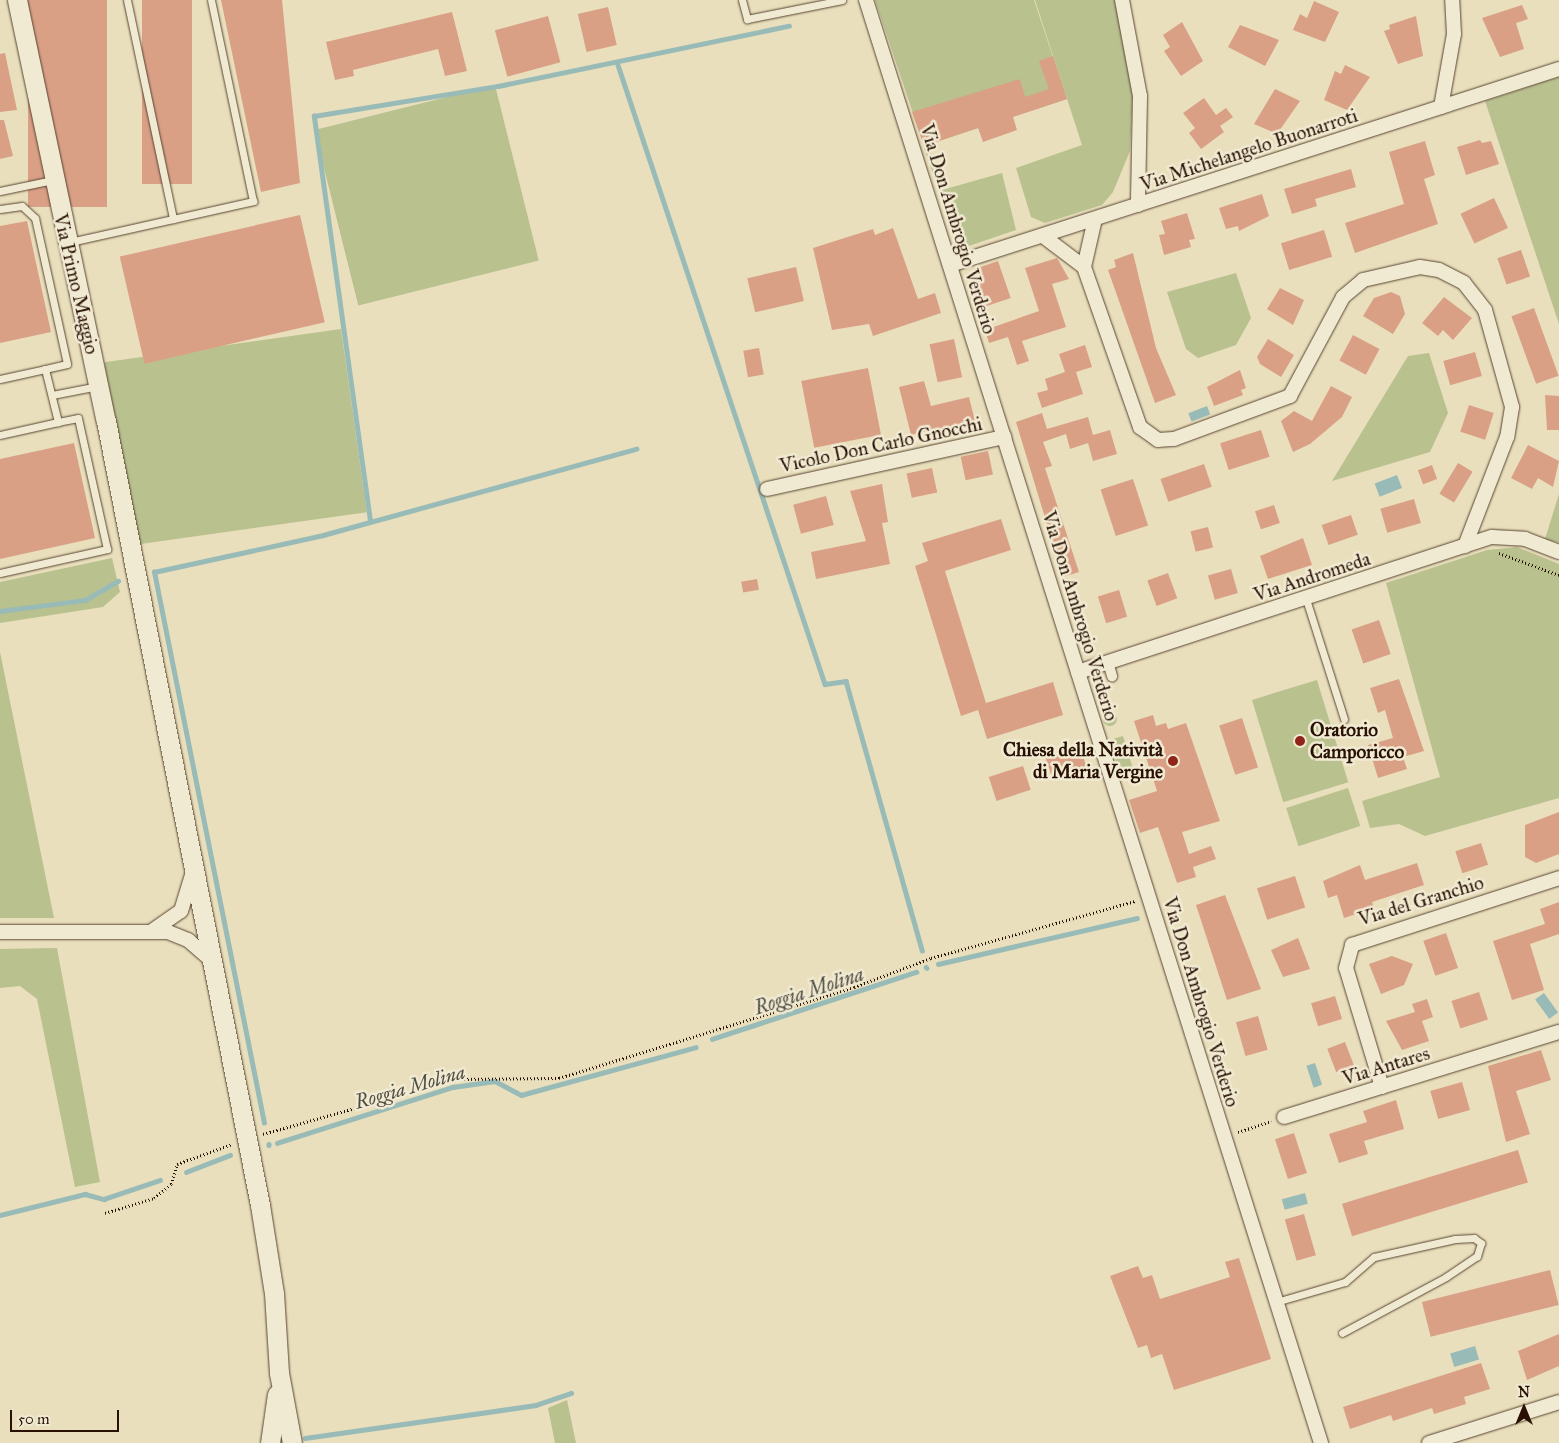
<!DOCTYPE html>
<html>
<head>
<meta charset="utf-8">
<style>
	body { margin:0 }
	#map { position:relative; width:1559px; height:1443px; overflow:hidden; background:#e9dfbc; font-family:"IM FELL Great Primer",serif }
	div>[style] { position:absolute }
	.green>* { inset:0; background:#b9c18f; transform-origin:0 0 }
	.round { border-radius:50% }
	.water>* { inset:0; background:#99bbb7; transform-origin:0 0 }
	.stream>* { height:4.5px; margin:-2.25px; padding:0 2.25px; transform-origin:2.25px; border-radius:2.25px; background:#99bbb7 }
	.building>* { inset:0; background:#daa086; transform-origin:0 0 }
	.path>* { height:2.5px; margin-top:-1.25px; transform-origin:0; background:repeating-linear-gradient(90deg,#281103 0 1px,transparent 0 3.5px) }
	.roads { filter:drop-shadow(0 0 1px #584431) drop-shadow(0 0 1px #584431) }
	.service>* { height:7px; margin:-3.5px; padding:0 3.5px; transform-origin:3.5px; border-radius:3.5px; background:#f1ead3 }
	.pedestrian>* { height:10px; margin:-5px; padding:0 5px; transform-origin:5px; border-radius:5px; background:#f1ead3 }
	.minor>* { height:14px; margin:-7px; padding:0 7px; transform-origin:7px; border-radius:7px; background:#f1ead3 }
	.secondary>* { height:19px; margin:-9.5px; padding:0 9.5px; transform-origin:9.5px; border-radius:9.5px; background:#f1ead3 }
	.dots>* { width:14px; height:14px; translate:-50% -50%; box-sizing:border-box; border:2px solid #f1ead3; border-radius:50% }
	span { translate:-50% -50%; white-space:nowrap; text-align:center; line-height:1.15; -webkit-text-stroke:5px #f1ead3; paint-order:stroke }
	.street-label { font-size:19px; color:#281103 }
	.poi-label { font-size:19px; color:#281103; font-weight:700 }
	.left { translate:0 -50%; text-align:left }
	.right { translate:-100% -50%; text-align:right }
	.water-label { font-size:20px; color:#504c42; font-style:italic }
	.north { position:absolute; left:1499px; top:1383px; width:50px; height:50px; -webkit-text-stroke:4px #f1ead3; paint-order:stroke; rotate:0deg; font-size:14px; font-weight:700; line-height:20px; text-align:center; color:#281103 }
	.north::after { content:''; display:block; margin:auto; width:18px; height:22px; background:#281103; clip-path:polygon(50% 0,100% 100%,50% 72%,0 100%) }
	.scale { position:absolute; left:10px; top:1410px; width:109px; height:22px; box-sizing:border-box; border:2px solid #281103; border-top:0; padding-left:6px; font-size:15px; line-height:18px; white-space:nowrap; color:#281103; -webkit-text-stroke:4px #f1ead3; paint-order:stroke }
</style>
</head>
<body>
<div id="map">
	<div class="green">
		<i style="clip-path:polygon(875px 0,1034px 0,1067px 99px,924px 146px)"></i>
		<i style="clip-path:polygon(1035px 0,1117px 0,1133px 88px,1130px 151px,1113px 192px,1102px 205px,1045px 223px,1031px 217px,1016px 168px,1082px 145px)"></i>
		<i style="clip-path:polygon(1559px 77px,1559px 324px,1485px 101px)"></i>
		<i style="left:495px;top:85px;width:181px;height:186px;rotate:76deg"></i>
		<i style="clip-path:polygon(929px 146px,942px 190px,1002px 173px,1016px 230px,969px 246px,957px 243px,924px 148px)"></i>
		<i style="clip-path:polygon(1236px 273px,1251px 318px,1236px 345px,1198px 358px,1186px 349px,1167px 292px)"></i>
		<i style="left:341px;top:329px;width:185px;height:239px;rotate:82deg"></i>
		<i style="clip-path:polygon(1429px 353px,1448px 413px,1430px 452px,1332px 481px,1408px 356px)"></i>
		<i style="clip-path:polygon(1559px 494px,1559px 543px,1545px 539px)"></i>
		<i style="clip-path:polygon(1517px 547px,1559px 564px,1559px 798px,1425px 836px,1399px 824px,1370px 828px,1362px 801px,1440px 777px,1386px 583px,1487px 550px)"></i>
		<i style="clip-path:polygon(112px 558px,120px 592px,103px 607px,0 623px,0 582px)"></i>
		<i style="clip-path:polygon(0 652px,54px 918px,0 918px)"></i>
		<i style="left:1317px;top:680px;width:107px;height:68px;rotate:73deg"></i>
		<i class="round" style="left:1103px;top:712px;width:14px;height:14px"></i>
		<i style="left:1123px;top:736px;width:37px;height:14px;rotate:73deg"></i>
		<i style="left:1348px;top:788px;width:40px;height:65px;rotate:72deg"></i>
		<i style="clip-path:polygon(57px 948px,100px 1182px,75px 1187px,37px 999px,20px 986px,0 988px,0 949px)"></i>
		<i style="clip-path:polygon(567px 1400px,576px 1443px,555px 1443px,548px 1408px)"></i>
	</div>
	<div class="water">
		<i style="left:1207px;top:406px;width:9px;height:20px;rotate:69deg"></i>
		<i style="left:1397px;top:475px;width:14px;height:24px;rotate:69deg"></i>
		<i style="left:1544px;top:993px;width:24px;height:11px;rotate:54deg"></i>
		<i style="left:1315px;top:1063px;width:23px;height:9px;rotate:72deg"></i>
		<i style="left:1305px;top:1193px;width:11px;height:24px;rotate:75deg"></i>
		<i style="left:1475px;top:1346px;width:14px;height:26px;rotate:73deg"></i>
	</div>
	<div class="stream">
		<i style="left:617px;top:62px;width:656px;rotate:71.51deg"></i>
		<i style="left:825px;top:684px;width:21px;rotate:-8deg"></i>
		<i style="left:846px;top:681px;width:280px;rotate:74.2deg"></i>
		<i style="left:370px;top:521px;width:409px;rotate:-97.9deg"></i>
		<i style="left:314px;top:116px;width:186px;rotate:-9.3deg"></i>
		<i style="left:498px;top:86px;width:297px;rotate:-11.7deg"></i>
		<i style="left:0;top:611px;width:86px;rotate:-7.4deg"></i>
		<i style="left:85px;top:600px;width:38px;rotate:-30deg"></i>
		<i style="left:938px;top:964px;width:204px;rotate:-13deg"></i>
		<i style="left:926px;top:967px;width:1px;rotate:45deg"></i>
		<i style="left:712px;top:1039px;width:215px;rotate:-18.2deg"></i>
		<i style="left:264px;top:1123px;width:562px;rotate:-101.29deg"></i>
		<i style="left:154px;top:572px;width:173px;rotate:-12.3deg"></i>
		<i style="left:323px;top:535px;width:325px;rotate:-15.4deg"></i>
		<i style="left:277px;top:1143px;width:185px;rotate:-17.7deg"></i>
		<i style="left:453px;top:1087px;width:42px;rotate:-8.1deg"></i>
		<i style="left:495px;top:1081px;width:30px;rotate:28deg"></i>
		<i style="left:521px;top:1095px;width:181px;rotate:-15.3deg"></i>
		<i style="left:269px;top:1144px;width:1px;rotate:90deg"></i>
		<i style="left:186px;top:1172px;width:47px;rotate:-21.1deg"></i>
		<i style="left:0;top:1215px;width:88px;rotate:-13.9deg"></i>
		<i style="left:85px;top:1194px;width:20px;rotate:15deg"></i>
		<i style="left:104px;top:1199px;width:59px;rotate:-18.7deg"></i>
		<i style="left:305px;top:1438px;width:233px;rotate:-8.1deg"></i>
		<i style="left:536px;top:1405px;width:37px;rotate:-19deg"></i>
	</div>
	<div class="building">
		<i style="left:28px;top:0;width:79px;height:207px"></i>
		<i style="left:142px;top:0;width:50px;height:184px"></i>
		<i style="clip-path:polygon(221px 0,282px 0,300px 183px,261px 192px)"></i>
		<i style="clip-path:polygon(1314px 1px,1339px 12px,1325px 42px,1293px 30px,1300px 14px,1307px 18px)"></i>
		<i style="clip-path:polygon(1522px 5px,1528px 19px,1516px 23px,1524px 49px,1500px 57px,1482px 18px)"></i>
		<i style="left:608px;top:7px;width:39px;height:31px;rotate:77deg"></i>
		<i style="clip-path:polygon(452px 12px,467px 71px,445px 76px,438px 49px,353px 70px,354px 76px,335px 80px,326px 42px)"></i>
		<i style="left:548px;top:16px;width:48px;height:55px;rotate:75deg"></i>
		<i style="clip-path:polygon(1416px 16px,1423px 56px,1398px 64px,1384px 31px,1390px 29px,1389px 25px)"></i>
		<i style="clip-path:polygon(1182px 22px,1203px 61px,1181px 76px,1164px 51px,1170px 47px,1163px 35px)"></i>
		<i style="clip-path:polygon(1240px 25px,1279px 40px,1265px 66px,1228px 47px)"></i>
		<i style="clip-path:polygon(5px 53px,17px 110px,0 112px,0 54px)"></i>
		<i style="clip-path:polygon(1053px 56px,1067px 99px,1013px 117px,1017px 130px,983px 142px,978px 128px,924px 146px,912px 112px,1020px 79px,1025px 97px,1049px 89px,1039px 61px)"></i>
		<i style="clip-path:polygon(1345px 65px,1370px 77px,1347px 110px,1324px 100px,1335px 71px,1341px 74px)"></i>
		<i style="clip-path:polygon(1275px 89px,1300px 101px,1277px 134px,1254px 124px)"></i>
		<i style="clip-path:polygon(1204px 98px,1216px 115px,1226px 108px,1233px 117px,1220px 126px,1224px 132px,1201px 149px,1189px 133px,1195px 128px,1183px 113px)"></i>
		<i style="clip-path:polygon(0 120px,4px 120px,13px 156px,0 159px)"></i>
		<i style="clip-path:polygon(1480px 140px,1482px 143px,1491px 141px,1499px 164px,1466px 175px,1457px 147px)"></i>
		<i style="clip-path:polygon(1425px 141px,1435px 175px,1424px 179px,1438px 224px,1355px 253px,1345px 223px,1404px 204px,1389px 152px)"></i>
		<i style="clip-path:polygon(1351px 169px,1356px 187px,1315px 199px,1317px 206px,1292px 214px,1284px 189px)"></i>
		<i style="clip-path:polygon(1262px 194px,1269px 216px,1239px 231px,1238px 226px,1226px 229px,1219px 208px)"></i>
		<i style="left:1494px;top:198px;width:33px;height:37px;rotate:65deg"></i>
		<i style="clip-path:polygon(1187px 213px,1195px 239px,1189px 240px,1191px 247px,1164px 255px,1159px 235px,1165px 234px,1161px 221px)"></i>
		<i style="left:300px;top:215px;width:110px;height:185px;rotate:77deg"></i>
		<i style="clip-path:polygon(27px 221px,51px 332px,0 343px,0 226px)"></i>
		<i style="clip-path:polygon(893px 228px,918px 299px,935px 293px,941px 313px,873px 336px,869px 324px,832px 330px,813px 248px,873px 229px,875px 235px)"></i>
		<i style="left:1324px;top:230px;width:28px;height:45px;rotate:73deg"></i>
		<i style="left:1521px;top:250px;width:28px;height:25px;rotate:71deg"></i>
		<i style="clip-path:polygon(1133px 253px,1156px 348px,1176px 395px,1155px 403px,1108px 270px,1116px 267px,1114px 260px)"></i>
		<i style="clip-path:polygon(1057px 258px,1069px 279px,1052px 284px,1066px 327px,1022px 341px,1029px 361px,1017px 365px,1008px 337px,989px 343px,985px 330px,1039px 311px,1025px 268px)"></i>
		<i style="left:998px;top:261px;width:39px;height:26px;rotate:71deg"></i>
		<i style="left:796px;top:267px;width:35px;height:50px;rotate:77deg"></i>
		<i style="clip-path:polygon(1280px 288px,1304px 300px,1293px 325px,1267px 309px)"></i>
		<i style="clip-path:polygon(1391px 292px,1400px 296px,1405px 314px,1393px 334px,1363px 316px,1374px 298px)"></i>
		<i style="clip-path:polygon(1444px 297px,1472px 318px,1453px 340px,1443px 330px,1438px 336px,1422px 323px)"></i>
		<i style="left:1534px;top:308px;width:72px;height:24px;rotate:70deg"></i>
		<i style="left:1353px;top:335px;width:30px;height:29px;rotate:28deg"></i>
		<i style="left:954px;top:339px;width:39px;height:25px;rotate:78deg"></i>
		<i style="clip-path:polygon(1268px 339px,1294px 355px,1281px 377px,1260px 364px,1257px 357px)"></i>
		<i style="clip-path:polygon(1085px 345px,1092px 367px,1076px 372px,1083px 394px,1042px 408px,1037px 393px,1048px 390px,1045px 379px,1065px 372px,1059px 354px)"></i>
		<i style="left:759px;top:348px;width:27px;height:16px;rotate:80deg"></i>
		<i style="left:1475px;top:352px;width:25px;height:33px;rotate:74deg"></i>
		<i style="left:868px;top:368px;width:68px;height:68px;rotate:79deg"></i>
		<i style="clip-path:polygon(1240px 370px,1246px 388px,1241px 390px,1243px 395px,1214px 406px,1207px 387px)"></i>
		<i style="clip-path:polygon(924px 381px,931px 406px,969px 397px,975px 421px,911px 435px,899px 387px)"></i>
		<i style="clip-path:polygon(1331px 386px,1352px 397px,1342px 417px,1310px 444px,1293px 452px,1281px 421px,1294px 411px,1312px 421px)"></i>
		<i style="clip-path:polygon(1545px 395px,1559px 396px,1559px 430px,1547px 430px)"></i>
		<i style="left:1469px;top:405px;width:26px;height:28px;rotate:18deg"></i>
		<i style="clip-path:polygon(1042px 413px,1047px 429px,1088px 417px,1093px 435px,1110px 430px,1117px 454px,1093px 461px,1088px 443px,1070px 449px,1066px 434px,1043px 442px,1052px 466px,1045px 468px,1079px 572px,1063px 577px,1016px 422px)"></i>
		<i style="left:1261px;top:430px;width:28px;height:43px;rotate:72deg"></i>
		<i style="clip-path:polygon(74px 443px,95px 538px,0 559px,0 459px)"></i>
		<i style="clip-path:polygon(1528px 445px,1559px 461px,1553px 487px,1538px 478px,1532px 489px,1511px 478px)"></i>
		<i style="left:988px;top:451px;width:24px;height:28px;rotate:78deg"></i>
		<i style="left:1458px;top:463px;width:17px;height:36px;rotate:31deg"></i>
		<i style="left:1204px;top:464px;width:24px;height:46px;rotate:71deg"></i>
		<i style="left:1432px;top:465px;width:15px;height:15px;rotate:70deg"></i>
		<i style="left:932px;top:468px;width:25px;height:26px;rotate:78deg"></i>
		<i style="left:1133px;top:479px;width:49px;height:34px;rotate:72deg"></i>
		<i style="clip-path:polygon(882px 484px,888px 522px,882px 523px,890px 564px,816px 579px,811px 552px,866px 541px,850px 491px)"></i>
		<i style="left:826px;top:496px;width:30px;height:34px;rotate:75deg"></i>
		<i style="left:1414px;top:499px;width:25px;height:35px;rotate:74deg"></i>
		<i style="left:1274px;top:505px;width:19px;height:20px;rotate:72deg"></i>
		<i style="left:1351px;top:515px;width:21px;height:31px;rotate:71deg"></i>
		<i style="clip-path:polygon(1001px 519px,1011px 550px,945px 571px,986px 703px,1053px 682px,1063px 715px,987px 739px,978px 710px,961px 716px,915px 566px,928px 561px,922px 543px)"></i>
		<i style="left:1208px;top:527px;width:21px;height:18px;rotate:76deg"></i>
		<i style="clip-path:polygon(1303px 538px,1312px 565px,1268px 579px,1260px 556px)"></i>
		<i style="left:1231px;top:569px;width:25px;height:24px;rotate:74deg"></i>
		<i style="left:1168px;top:573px;width:27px;height:22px;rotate:70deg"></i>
		<i style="left:757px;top:579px;width:11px;height:16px;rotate:80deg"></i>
		<i style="left:1119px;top:590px;width:28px;height:22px;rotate:73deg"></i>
		<i style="left:1379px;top:620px;width:36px;height:29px;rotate:71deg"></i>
		<i style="clip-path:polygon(1399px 679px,1424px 751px,1403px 757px,1407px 769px,1378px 778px,1368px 745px,1393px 738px,1385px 710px,1378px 713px,1370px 688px)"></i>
		<i style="clip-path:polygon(1153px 715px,1156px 726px,1166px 723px,1168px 729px,1186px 723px,1220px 821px,1182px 832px,1189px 854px,1211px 846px,1216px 859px,1193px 867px,1196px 877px,1177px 883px,1158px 827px,1140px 833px,1129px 800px,1157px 791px,1134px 721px)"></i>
		<i style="left:1242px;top:718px;width:52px;height:24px;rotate:72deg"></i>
		<i style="left:1080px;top:747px;width:23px;height:36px;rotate:72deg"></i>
		<i style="left:1023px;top:766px;width:25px;height:36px;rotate:72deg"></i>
		<i style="clip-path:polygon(1559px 812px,1559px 854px,1536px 863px,1525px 857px,1525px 825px)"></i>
		<i style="left:1481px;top:843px;width:23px;height:27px;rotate:72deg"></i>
		<i style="clip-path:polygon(1417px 863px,1424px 885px,1372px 902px,1374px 908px,1344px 918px,1337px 895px,1328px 898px,1323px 881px,1360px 865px,1365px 880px)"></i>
		<i style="left:1295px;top:876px;width:33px;height:40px;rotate:72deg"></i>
		<i style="clip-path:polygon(1225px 895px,1261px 989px,1227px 1000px,1196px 905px)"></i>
		<i style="clip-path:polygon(1559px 902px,1559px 934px,1530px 944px,1544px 990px,1512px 1000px,1493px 941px,1545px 924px,1540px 909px)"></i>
		<i style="left:1446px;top:933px;width:37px;height:24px;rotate:71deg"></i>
		<i style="clip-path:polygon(1298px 938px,1310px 969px,1283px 977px,1271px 950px)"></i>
		<i style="clip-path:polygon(1392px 956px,1413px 964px,1404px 985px,1381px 994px,1369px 964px)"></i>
		<i style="left:1479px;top:992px;width:29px;height:29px;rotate:72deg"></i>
		<i style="left:1335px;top:996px;width:24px;height:25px;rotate:73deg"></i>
		<i style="clip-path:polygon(1427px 999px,1433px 1017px,1422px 1021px,1429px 1041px,1402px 1050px,1386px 1021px,1415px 1012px,1412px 1004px)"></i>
		<i style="left:1258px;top:1016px;width:35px;height:23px;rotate:74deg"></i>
		<i style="left:1345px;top:1042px;width:25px;height:19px;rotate:69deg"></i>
		<i style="clip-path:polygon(1541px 1050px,1551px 1080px,1516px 1091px,1530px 1134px,1506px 1142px,1488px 1066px)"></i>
		<i style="left:1462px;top:1082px;width:29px;height:33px;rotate:74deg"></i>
		<i style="clip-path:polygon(1396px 1100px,1404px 1129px,1364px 1141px,1368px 1154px,1339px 1163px,1329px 1134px,1367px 1122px,1363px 1111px)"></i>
		<i style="left:1294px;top:1133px;width:42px;height:20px;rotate:72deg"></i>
		<i style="left:1518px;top:1150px;width:34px;height:184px;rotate:73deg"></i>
		<i style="left:1304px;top:1214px;width:43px;height:20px;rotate:74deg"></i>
		<i style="clip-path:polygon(1239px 1258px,1271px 1359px,1174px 1390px,1162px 1354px,1151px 1358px,1147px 1345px,1138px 1348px,1110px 1276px,1138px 1266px,1143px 1278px,1152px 1275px,1160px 1299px,1230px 1277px,1225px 1262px)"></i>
		<i style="left:1550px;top:1270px;width:36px;height:132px;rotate:76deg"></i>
		<i style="clip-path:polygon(1559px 1334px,1559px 1366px,1527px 1380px,1518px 1351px)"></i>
		<i style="clip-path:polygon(1481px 1363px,1490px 1389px,1464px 1397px,1466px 1404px,1434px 1414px,1432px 1408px,1393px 1421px,1391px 1415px,1350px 1429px,1343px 1407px)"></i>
	</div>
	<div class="path">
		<i style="left:1499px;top:553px;width:64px;rotate:20.1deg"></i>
		<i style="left:1238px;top:1132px;width:35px;rotate:-18deg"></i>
		<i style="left:263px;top:1134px;width:202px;rotate:-15.8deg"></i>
		<i style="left:457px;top:1079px;width:102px;rotate:-0.6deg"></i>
		<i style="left:559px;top:1078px;width:309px;rotate:-17.1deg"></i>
		<i style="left:854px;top:987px;width:82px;rotate:-20.6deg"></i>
		<i style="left:931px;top:958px;width:212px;rotate:-15.6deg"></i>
		<i style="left:105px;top:1213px;width:51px;rotate:-17deg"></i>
		<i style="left:154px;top:1198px;width:22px;rotate:-39deg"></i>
		<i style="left:171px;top:1184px;width:21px;rotate:-73deg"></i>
		<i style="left:177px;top:1164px;width:59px;rotate:-20deg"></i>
	</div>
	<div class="roads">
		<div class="service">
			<i style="left:127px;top:0;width:224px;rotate:78.1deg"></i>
			<i style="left:742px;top:0;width:20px;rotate:75deg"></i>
			<i style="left:747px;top:19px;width:97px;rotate:-11.3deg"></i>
			<i style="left:0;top:191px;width:54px;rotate:-11.7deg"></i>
			<i style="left:0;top:209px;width:22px;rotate:-8deg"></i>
			<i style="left:22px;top:206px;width:18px;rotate:43deg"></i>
			<i style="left:35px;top:218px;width:149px;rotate:77.6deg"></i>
			<i style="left:67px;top:364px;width:23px;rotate:167deg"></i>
			<i style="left:70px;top:242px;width:188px;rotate:-12.6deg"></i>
			<i style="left:253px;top:201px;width:205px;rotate:-101.8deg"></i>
			<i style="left:0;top:379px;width:46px;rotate:-12.5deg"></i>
			<i style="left:45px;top:369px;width:55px;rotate:76.2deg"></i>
			<i style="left:58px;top:422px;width:59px;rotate:167.4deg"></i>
			<i style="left:52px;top:395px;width:47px;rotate:-11.1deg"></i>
			<i style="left:0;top:573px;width:110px;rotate:-12.6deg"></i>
			<i style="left:107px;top:549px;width:134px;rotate:-102.5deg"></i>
			<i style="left:78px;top:418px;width:20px;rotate:169deg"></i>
			<i style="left:1306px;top:599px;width:126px;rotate:72.4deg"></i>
			<i style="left:1276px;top:1302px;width:72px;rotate:-16.2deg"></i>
			<i style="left:1345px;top:1282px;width:38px;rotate:-41deg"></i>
			<i style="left:1374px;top:1257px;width:83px;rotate:-12.5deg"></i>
			<i style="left:1455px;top:1239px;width:19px;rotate:-3deg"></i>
			<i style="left:1474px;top:1238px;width:9px;rotate:36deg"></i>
			<i style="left:1481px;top:1243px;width:14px;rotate:107deg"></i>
			<i style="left:1477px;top:1256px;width:37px;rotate:146deg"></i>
			<i style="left:1446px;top:1277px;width:118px;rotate:151.7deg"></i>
		</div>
		<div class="pedestrian">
			<i style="left:1108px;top:662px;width:15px;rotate:74deg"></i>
		</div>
		<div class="minor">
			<i style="left:866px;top:0;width:1513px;rotate:72.5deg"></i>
			<i style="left:1122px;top:0;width:98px;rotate:79.4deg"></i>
			<i style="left:1140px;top:96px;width:109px;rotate:91.1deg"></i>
			<i style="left:1441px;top:107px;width:74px;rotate:-79.9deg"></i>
			<i style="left:1454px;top:34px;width:34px;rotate:-93deg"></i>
			<i style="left:1043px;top:236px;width:51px;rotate:37.1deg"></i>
			<i style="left:1084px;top:267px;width:170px;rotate:70.7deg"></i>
			<i style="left:1140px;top:427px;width:22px;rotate:36deg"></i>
			<i style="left:1158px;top:440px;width:16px;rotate:-4deg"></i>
			<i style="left:1174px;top:439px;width:124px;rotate:-20.3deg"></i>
			<i style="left:1290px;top:396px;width:112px;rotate:-61.8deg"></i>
			<i style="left:1343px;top:297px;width:26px;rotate:-40deg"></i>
			<i style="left:1363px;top:280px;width:58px;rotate:-12.8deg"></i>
			<i style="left:1420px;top:267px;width:19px;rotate:9deg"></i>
			<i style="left:1439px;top:270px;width:28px;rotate:27deg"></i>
			<i style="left:1464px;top:283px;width:34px;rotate:52deg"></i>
			<i style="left:1485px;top:310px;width:101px;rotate:74.4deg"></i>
			<i style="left:1512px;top:407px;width:30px;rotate:99deg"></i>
			<i style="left:1507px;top:437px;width:117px;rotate:111.1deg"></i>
			<i style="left:950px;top:265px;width:640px;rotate:-17.84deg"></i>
			<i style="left:1084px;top:267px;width:49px;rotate:-77.1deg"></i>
			<i style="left:767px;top:489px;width:243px;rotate:-12.4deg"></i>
			<i style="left:1078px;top:672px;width:435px;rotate:-18.1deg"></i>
			<i style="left:1492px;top:537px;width:33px;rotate:3deg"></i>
			<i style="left:1525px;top:539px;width:36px;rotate:21deg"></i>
			<i style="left:152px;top:931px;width:35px;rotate:-35deg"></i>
			<i style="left:181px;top:911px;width:37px;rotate:-73deg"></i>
			<i style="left:0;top:932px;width:168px"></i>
			<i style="left:168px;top:932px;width:22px;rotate:22deg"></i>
			<i style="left:188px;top:940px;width:29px;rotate:41deg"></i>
			<i style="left:1382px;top:1087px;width:124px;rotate:-106.8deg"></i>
			<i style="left:1346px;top:968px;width:24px;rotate:-75deg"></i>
			<i style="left:1352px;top:945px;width:218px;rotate:-17.9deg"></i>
			<i style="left:1284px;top:1117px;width:288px;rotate:-17.2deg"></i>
			<i style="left:1429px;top:1443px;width:136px;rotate:-17.5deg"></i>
		</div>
		<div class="secondary">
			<i style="left:17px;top:0;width:430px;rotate:78.1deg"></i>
			<i style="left:106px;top:421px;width:799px;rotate:78.89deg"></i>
			<i style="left:260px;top:1205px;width:89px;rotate:81deg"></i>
			<i style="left:274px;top:1293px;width:80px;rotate:86.4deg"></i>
			<i style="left:279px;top:1373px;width:71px;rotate:79.5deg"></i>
			<i style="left:270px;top:1443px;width:49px;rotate:-81.9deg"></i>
		</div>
	</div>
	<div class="dots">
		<i style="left:1300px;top:741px;background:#8f2418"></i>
		<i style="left:1173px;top:761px;background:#8f2418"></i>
	</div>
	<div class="street-label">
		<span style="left:1249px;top:150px;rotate:-18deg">Via Michelangelo Buonarroti</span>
		<span style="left:958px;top:229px;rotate:73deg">Via Don Ambrogio Verderio</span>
		<span style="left:76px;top:284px;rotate:77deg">Via Primo Maggio</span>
		<span style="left:881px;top:445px;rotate:-12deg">Vicolo Don Carlo Gnocchi</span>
		<span style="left:1312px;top:577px;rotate:-18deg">Via Andromeda</span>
		<span style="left:1080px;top:616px;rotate:73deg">Via Don Ambrogio Verderio</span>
		<span style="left:1421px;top:901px;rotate:-17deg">Via del Granchio</span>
		<span style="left:1201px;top:1002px;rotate:73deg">Via Don Ambrogio Verderio</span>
		<span style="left:1386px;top:1066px;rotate:-17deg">Via Antares</span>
	</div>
	<div class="poi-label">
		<span class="left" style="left:1310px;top:741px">Oratorio<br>Camporicco</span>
		<span class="right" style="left:1163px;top:761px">Chiesa della Natività<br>di Maria Vergine</span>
	</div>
	<div class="water-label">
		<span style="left:809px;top:991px;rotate:-18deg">Roggia Molina</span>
		<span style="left:410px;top:1087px;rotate:-16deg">Roggia Molina</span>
	</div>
	<div class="north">N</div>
	<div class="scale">50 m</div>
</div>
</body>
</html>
